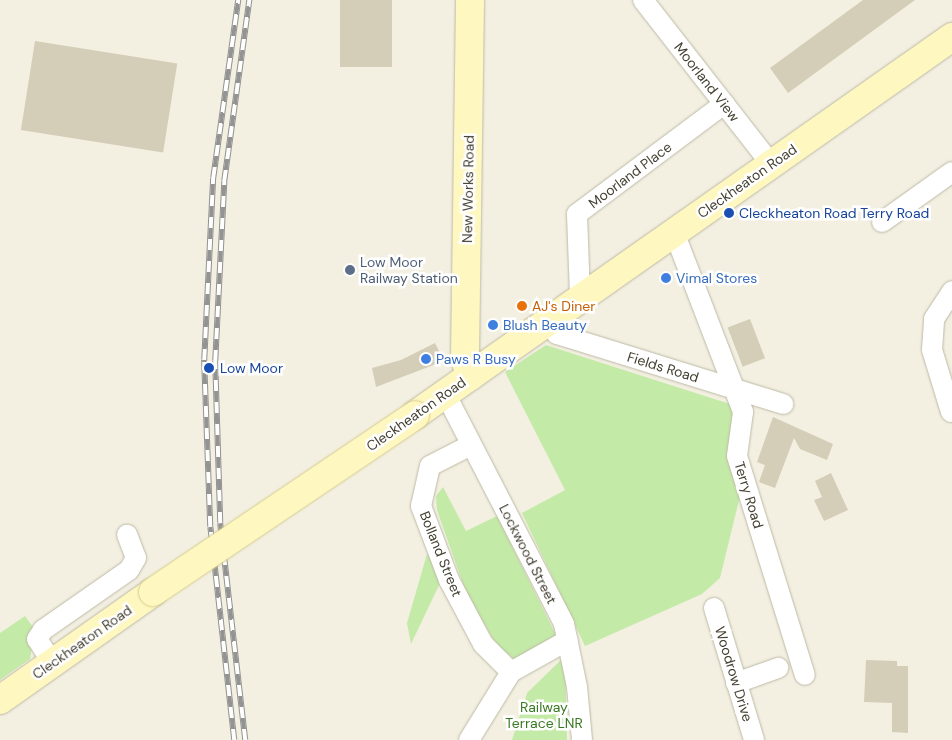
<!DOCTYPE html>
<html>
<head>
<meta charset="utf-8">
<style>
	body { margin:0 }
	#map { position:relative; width:952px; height:740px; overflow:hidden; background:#f3f0e2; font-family:"DM Sans",sans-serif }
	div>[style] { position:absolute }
	.green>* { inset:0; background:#c4eaa8 }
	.building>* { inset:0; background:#d4cdb7; transform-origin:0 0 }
	.roads { filter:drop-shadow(0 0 1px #beb9a5) drop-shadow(0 0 1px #beb9a5) }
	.street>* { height:20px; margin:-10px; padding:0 10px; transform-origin:10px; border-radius:10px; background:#fff }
	.secondary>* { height:28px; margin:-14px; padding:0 14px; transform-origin:14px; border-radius:14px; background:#fff7c0 }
	.rail>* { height:5.5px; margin-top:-2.75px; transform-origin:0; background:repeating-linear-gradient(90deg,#fff 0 11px,#939393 0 22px); box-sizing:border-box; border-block:1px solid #939393 }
	.bridges { filter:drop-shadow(0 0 1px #d6cc8e) drop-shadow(0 0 1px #d6cc8e) }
	.secondary-bridge>* { height:28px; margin:-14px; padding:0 14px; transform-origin:14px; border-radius:14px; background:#fff7c0 }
	.dots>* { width:14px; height:14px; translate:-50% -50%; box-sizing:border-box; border:2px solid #fff; border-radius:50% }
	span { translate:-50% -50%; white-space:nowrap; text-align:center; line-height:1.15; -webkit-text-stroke:5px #fff; paint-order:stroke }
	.street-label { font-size:14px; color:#444032 }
	.transit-label { font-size:14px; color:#164399 }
	.left { translate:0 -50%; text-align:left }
	.service-label { font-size:14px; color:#4e5e75 }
	.shop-label { font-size:14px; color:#366cbe }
	.food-label { font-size:14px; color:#c56008 }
	.park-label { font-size:14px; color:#397922 }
</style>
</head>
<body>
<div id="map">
	<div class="green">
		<i style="clip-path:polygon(546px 345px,733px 405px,741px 492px,720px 578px,702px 594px,585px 646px,522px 513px,565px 490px,505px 372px)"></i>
		<i style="clip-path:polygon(443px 487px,466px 531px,497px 516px,558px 639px,514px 659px,497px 645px,468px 598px,437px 510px,436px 496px)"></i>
		<i style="clip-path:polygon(427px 554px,442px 579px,411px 644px,407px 623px)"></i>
		<i style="clip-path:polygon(25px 616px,35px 630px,30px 659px,0 680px,0 633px)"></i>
		<i style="clip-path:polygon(565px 656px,567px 740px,512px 740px,527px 693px)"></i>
	</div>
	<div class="building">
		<i style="left:340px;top:0;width:52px;height:67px"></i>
		<i style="clip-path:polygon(863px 0,915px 0,788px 93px,770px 68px)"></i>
		<i style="left:35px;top:41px;width:144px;height:90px;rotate:9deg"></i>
		<i style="left:750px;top:319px;width:42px;height:24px;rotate:69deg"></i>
		<i style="clip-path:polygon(435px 343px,444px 361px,376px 387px,372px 368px,401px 360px)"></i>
		<i style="clip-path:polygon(773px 417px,833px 444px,827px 460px,800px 449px,794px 438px,775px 488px,759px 482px,765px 465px,757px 462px)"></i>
		<i style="clip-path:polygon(831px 473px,848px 510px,824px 521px,814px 500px,822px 497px,815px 481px)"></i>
		<i style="clip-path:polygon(866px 660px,897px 661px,897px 666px,908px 666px,908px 733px,892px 732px,892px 703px,864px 702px)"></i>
	</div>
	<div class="roads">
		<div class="street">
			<i style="left:643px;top:0;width:208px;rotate:52deg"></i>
			<i style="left:882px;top:222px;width:86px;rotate:-35.5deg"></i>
			<i style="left:674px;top:232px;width:193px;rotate:69deg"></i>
			<i style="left:743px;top:412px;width:44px;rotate:97.8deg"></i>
			<i style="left:737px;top:456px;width:229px;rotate:72.8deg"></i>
			<i style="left:580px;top:296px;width:82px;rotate:-92.1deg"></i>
			<i style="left:577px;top:214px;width:184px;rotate:-36.8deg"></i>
			<i style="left:547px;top:322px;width:16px;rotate:50deg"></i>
			<i style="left:557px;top:334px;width:237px;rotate:17.2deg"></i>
			<i style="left:446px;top:395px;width:258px;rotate:62.7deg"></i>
			<i style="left:564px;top:624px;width:64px;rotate:78.3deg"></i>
			<i style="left:577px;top:687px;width:53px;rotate:84.6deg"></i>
			<i style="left:951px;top:412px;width:65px;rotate:-107deg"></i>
			<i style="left:932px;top:350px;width:31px;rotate:-86deg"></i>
			<i style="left:934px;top:319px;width:33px;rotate:-57deg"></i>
			<i style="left:471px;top:445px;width:46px;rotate:152.9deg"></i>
			<i style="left:430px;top:466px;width:41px;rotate:102.7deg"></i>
			<i style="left:421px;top:506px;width:79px;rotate:69.3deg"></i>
			<i style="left:449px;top:580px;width:72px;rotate:62deg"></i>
			<i style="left:483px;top:644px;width:40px;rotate:45deg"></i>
			<i style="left:714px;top:608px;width:138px;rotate:73.1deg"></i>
			<i style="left:52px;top:662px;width:27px;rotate:-123deg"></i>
			<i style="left:37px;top:639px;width:11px;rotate:-56deg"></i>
			<i style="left:43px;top:630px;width:105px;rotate:-34.9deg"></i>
			<i style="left:129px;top:570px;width:14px;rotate:-60deg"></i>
			<i style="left:136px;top:558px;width:25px;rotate:-111deg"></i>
			<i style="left:736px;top:683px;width:45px;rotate:-19.7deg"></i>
			<i style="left:469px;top:740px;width:80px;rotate:-58.3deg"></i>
			<i style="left:511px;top:672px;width:65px;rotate:-29.3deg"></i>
		</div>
		<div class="secondary">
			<i style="left:470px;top:0;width:360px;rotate:90.8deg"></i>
			<i style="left:465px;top:360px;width:17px;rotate:69deg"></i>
			<i style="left:415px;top:415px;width:657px;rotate:-35.14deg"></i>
			<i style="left:0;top:700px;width:187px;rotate:-35.2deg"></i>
		</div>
	</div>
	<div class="rail">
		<i style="left:234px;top:740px;width:214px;rotate:-96.4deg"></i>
		<i style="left:210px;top:527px;width:167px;rotate:-92.1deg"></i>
		<i style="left:204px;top:360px;width:182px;rotate:-87.2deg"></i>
		<i style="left:213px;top:178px;width:180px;rotate:-82deg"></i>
		<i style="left:245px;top:740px;width:218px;rotate:-96.6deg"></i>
		<i style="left:220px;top:523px;width:162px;rotate:-91.8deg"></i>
		<i style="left:215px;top:361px;width:180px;rotate:-87.1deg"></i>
		<i style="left:224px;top:181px;width:183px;rotate:-82.1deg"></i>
	</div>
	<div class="bridges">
		<div class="secondary-bridge">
			<i style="left:153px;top:592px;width:316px;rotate:-34deg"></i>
		</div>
	</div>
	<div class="dots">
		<i style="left:729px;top:213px;background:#1a4fb4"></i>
		<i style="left:350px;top:270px;background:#5c6f8a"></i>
		<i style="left:666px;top:278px;background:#3f7fe0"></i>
		<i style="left:522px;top:306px;background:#e8710a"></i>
		<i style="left:493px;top:325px;background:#3f7fe0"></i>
		<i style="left:426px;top:359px;background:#3f7fe0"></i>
		<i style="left:209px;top:368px;background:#1a4fb4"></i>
	</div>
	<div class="street-label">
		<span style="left:707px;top:82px;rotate:52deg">Moorland View</span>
		<span style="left:630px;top:175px;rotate:-37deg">Moorland Place</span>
		<span style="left:747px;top:181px;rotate:-35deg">Cleckheaton Road</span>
		<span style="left:468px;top:189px;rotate:-89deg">New Works Road</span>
		<span style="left:663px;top:367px;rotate:17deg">Fields Road</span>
		<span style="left:416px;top:414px;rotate:-35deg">Cleckheaton Road</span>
		<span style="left:749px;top:495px;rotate:73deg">Terry Road</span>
		<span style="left:441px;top:554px;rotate:68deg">Bolland Street</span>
		<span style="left:528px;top:554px;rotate:63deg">Lockwood Street</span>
		<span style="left:82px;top:642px;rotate:-35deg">Cleckheaton Road</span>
		<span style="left:734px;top:674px;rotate:73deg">Woodrow Drive</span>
	</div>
	<div class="transit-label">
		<span class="left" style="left:739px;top:213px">Cleckheaton Road Terry Road</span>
		<span class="left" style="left:220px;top:368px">Low Moor</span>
	</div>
	<div class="service-label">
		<span class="left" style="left:360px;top:270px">Low Moor<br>Railway Station</span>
	</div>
	<div class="shop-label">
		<span class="left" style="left:676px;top:278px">Vimal Stores</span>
		<span class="left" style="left:503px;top:325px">Blush Beauty</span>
		<span class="left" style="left:436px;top:359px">Paws R Busy</span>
	</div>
	<div class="food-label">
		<span class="left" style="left:532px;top:306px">AJ's Diner</span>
	</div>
	<div class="park-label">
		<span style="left:544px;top:715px">Railway<br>Terrace LNR</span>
	</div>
</div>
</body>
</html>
